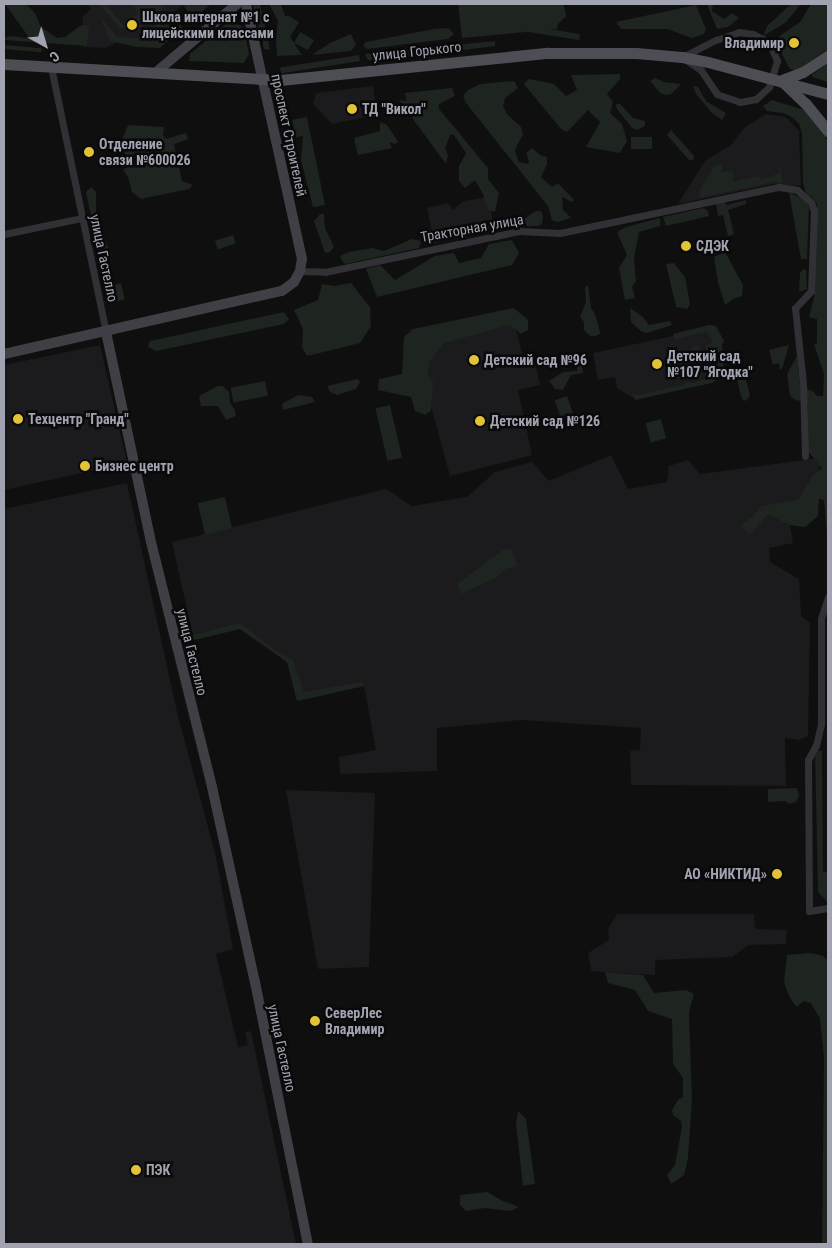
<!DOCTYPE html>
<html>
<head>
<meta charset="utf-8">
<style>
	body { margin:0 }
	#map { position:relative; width:832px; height:1248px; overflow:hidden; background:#0f0f10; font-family:"Roboto Condensed",sans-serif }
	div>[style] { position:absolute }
	.built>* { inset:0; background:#1b1b1d }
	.green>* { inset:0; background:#1e241f; transform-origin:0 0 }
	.street>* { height:7px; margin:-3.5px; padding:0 3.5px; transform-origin:3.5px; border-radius:3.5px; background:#303035 }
	.secondary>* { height:10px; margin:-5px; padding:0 5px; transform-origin:5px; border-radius:5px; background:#3f3f45 }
	.primary>* { height:11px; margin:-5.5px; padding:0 5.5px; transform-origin:5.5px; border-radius:5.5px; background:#4d4d54 }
	.dots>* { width:14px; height:14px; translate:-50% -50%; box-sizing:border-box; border:2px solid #0a0a0b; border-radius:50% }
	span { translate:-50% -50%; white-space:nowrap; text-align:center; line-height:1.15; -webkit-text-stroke:5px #0a0a0b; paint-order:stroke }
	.poi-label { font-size:14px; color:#a1a3b0; font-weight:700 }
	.left { translate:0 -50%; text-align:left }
	.right { translate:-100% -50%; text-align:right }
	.street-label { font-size:14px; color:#a1a3b0 }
	.frame { position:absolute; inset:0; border:5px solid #a1a3b0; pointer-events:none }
	.north { position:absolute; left:20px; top:20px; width:50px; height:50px; -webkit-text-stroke:4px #0a0a0b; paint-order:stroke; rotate:141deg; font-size:14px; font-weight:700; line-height:20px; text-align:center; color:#a1a3b0 }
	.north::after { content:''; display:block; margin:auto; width:18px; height:22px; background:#a1a3b0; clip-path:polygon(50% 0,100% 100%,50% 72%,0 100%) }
</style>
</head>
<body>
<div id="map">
	<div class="built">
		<i style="clip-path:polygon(87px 4px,184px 4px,139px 41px,119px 41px,106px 48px,84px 47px,81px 44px,83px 16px,91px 9px)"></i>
		<i style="clip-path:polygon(373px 86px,377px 115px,332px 124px,313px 104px,316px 93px)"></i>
		<i style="clip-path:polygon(766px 114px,786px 117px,799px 131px,801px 186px,773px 184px,678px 204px,705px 161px,731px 145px,744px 128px)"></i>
		<i style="clip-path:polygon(488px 197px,495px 230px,434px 243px,427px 208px,448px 203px,453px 210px,464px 201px)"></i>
		<i style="clip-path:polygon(513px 317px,522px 354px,536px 366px,540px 385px,518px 390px,532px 455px,450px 476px,414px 343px)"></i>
		<i style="clip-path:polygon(711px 328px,721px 375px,633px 398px,617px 388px,615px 377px,598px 380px,593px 353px)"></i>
		<i style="clip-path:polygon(100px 345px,127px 463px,4px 490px,4px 365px)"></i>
		<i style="clip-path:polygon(611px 455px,628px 489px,667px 482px,669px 466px,688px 460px,700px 474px,819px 458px,820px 468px,798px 499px,761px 506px,753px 516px,749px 534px,768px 515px,790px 525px,793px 543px,769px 548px,770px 562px,799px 579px,801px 616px,810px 623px,808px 736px,799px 740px,785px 738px,786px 786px,631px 785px,630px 751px,640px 750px,641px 728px,522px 720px,437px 728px,437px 771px,340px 774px,339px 757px,376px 750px,364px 686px,297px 701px,287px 662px,240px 629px,194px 640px,172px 542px,386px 489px,412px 506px,467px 497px,495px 472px,532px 462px,549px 481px)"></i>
		<i style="clip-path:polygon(127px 483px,177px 712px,216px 857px,233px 949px,216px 954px,238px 1047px,248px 1045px,245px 1032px,251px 1031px,296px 1244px,4px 1244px,4px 509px)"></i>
		<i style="clip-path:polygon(286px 790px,375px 793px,369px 967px,318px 969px)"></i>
		<i style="clip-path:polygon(617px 914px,754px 914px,755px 927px,758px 929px,787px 930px,786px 944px,748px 945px,732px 957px,655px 960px,655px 975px,591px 971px,588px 953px,609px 940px,608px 929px)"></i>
	</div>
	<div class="green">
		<i style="clip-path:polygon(5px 4px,26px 4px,35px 13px,41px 27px,57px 38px,65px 37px,81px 25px,89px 26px,87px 46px,4px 40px,4px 38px,10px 36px,26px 38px,28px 36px)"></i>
		<i style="clip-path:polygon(99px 4px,105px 4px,124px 26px,138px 13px,131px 4px,164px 4px,166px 6px,138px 29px,120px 28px)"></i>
		<i style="clip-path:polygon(182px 4px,211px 4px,194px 18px)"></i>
		<i style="clip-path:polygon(253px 4px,260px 4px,270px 50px,264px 49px)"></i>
		<i style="clip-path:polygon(269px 4px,281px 4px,285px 16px,289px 16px,299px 22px,290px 37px,294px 43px,300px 32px,314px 40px,308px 50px,294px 43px,302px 55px,277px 56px,276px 38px,278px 21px)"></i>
		<i style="clip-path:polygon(458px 4px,564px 4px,566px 16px,558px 24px,557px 29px,462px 38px)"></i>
		<i style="clip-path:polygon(707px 4px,713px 4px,712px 11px,724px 19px,732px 13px,739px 18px,728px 27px,717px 29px)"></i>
		<i style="clip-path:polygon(791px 4px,801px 4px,785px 23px,763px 36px,767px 26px)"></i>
		<i style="clip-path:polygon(811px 4px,828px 4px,828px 49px,797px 71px,790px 69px,774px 40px,800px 22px)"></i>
		<i style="clip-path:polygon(696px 5px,706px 29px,704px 34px,692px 38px,667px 29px,621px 29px,616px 22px)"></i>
		<i style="clip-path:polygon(170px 12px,183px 28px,160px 48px,137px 47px,110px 41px,100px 16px,117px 37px,139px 38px)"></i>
		<i style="clip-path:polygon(228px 22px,240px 25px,244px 29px,249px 54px,244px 63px,189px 61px,190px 54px)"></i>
		<i style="clip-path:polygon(448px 28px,454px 34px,448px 39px,367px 49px,363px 45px,366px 42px,434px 29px)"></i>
		<i style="clip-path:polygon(351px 34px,356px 45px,351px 51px,312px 55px,330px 43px)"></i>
		<i style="left:580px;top:34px;width:6px;height:81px;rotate:99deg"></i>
		<i style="clip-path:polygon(495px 41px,495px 46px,376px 61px,368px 60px,365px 54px)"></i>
		<i style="left:4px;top:45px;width:38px;height:4px;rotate:5deg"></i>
		<i style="left:359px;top:55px;width:6px;height:80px;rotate:81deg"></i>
		<i style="clip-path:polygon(828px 63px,828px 82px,812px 77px,812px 75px)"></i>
		<i style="clip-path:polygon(620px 74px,620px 79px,607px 94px,613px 102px,610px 113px,622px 124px,627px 141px,620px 153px,586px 147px,600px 122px,588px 110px,567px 132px,561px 129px,524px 84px,529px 79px,554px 84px,566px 96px,577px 90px,571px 75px)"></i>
		<i style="clip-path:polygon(655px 78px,664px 82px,681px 84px,671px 94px,666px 95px,660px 93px,650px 81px)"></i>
		<i style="clip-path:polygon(514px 81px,518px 88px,505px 98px,503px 106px,507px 114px,521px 127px,523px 134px,515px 150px,517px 158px,519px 162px,528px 164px,529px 161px,526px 153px,532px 148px,540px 155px,547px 157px,547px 164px,541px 177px,552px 187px,558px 183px,574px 200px,572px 202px,562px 197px,563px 210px,571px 218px,558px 222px,552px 220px,548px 206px,466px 103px,463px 96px,468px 90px,480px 84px)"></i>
		<i style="clip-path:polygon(693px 86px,698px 87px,706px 101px,726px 113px,722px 120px,712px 113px,696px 94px)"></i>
		<i style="clip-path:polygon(452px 88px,455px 96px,439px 104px,439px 109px,488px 168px,488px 179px,499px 193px,495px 212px,488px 210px,483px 194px,475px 180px,465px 188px,459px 181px,459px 166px,466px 153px,454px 135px,450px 135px,445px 148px,448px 155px,446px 164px,399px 100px,407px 101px,405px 93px)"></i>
		<i style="clip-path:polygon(772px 100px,804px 110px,828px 140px,828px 547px,824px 500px,819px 499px,818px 516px,805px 527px,790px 525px,768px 515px,749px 535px,741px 525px,753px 516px,761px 506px,798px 499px,814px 474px,822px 468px,807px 450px,808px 404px,806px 401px,806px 389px,813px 391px,817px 396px,823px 396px,824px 374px,814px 344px,817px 343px,817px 319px,809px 317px,814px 298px,817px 204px,813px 198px,806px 193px,803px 183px,802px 133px,799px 124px,792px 117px,783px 113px,767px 111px,763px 106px)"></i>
		<i style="clip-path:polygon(616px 104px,620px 104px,633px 118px,645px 121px,645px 126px,637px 130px,632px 128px,617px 109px)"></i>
		<i style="clip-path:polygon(307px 117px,325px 205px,313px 207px,301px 160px,303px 136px,296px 137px,292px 120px)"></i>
		<i style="clip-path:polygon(380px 122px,387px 125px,398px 142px,395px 144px,389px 142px,392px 148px,358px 155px,354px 138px,380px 131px)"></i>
		<i style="clip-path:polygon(128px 125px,164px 127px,163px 136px,166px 139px,186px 133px,188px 139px,174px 144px,182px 181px,193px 185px,189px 189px,141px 199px,132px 192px,128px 177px,123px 170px,129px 165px,121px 142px)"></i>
		<i style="clip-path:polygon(671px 130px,694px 156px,693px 160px,689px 160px,667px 135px)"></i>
		<i style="left:631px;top:137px;width:21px;height:12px"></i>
		<i style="clip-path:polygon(720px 164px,723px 167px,720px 172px,733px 171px,733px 182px,759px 176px,760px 180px,780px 173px,779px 167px,781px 168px,782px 183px,774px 182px,700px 198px,699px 191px,714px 167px)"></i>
		<i style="clip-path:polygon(91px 187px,96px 192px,96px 211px,101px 227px,98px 234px,106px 242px,112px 256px,108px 260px,99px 254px,86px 192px)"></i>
		<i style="clip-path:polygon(789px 192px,805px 200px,809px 206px,807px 259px,801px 259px)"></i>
		<i style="clip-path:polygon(746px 200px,746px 204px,728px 210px,734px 234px,728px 236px,723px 215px,718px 216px,716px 204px,724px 201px,727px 205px)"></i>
		<i style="clip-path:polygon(703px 208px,708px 211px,709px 216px,666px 226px,663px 217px)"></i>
		<i style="clip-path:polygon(536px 211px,541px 211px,543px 216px,542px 224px,538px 226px,528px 226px,518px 223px)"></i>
		<i style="clip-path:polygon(320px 214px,324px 214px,325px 228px,334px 247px,330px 252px,325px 253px,314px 221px)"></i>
		<i style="clip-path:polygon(660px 218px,660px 226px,639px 232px,634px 259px,636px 281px,632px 287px,635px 298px,625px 300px,619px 268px,627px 255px,617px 232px,626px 227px)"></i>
		<i style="left:233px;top:235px;width:9px;height:19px;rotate:72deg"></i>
		<i style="clip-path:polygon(412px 239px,421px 241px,419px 248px,345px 264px,342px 261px,340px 256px,349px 252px,372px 248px,384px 251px)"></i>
		<i style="clip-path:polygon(512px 240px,519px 253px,512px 265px,377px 297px,366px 269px,380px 265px,395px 280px,435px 256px,454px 253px,459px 263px,481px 258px,489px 244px)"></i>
		<i style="clip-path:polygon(725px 252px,743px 285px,742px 296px,733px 299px,725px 305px,718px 282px,714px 257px)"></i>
		<i style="clip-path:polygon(674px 263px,685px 277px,690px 304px,687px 309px,676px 307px,666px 264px)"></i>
		<i style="clip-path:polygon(803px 269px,806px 270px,807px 289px,799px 292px,800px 273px)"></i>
		<i style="left:121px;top:283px;width:17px;height:14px;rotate:77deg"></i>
		<i style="clip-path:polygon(351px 283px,370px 307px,371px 326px,360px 343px,307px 356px,302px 347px,303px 329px,294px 310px,318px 300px,322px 284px,334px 286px)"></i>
		<i style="clip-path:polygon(588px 285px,591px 308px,595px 314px,600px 332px,600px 334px,595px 336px,590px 336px,584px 330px,584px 322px,580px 317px,586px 302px,585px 287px)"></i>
		<i style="clip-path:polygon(514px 308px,528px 320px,528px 330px,521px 334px,510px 325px,444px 343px,429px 362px,428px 373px,433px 381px,431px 411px,425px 415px,415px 411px,411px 397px,378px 390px,379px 379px,402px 374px,404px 337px,413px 329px)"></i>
		<i style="clip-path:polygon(630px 308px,643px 317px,649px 325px,670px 321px,672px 325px,647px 333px,642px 332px,631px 322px)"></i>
		<i style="clip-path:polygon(284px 312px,289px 319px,284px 324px,156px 351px,148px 347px,150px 341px)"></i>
		<i style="clip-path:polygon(709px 325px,716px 326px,724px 341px,722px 345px,724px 375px,712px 383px,635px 400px,632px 393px,636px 395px,683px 385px,687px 382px,691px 383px,717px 375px,713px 361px,699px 368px,693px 365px,687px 370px,684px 378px,680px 376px,679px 351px,684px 349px,692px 351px,692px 348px,697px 345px,702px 351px,706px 350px,706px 346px,713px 342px,707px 332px,674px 339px,673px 334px)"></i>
		<i style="clip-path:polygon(789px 345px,782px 369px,780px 369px,779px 363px,773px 365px,769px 350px)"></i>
		<i style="clip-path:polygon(797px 356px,801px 396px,801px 400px,797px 401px,790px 396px,787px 374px)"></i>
		<i style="clip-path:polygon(578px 360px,582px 364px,583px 373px,571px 375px,563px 390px,555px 389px,549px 381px,563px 372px,577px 371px)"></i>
		<i style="clip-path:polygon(357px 379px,360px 382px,356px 389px,337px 395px,330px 392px,327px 386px)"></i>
		<i style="clip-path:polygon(737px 380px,746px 380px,750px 396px,746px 401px,742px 399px)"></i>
		<i style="left:265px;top:381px;width:15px;height:35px;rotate:79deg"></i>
		<i style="clip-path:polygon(218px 386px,223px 386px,229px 392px,230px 403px,235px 410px,236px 416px,226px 420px,218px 406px,201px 406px,199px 396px)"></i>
		<i style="clip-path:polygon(298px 395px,312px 397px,315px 402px,283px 410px,282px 404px)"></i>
		<i style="left:567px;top:396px;width:18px;height:13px;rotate:71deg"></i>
		<i style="left:390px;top:405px;width:54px;height:15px;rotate:77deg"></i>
		<i style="left:661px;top:419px;width:20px;height:16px;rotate:75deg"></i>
		<i style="left:225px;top:497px;width:32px;height:28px;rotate:77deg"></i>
		<i style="clip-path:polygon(511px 548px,517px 566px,506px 569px,497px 577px,461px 594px,457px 584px,503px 550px)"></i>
		<i style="clip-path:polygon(240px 623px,272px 648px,293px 660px,304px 692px,363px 682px,364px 686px,297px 701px,287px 662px,240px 629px,194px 640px,192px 635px)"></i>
		<i style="clip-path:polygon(815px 750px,822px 751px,823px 872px,828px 872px,828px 903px,818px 892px)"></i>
		<i style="clip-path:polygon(797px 788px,799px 796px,796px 802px,789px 804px,785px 801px,768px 802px,768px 789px)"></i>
		<i style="clip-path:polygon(811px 953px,823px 956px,828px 961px,828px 1244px,822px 1244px,824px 1059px,820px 1019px,811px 1003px,804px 1001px,796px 1007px,789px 996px,784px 982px,787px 955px)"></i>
		<i style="clip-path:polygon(605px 972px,643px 975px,654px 993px,686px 990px,694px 994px,689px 1012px,692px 1100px,688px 1158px,684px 1175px,671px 1184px,667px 1175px,675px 1165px,682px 1127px,681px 1121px,673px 1115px,672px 1110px,678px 1100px,683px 1097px,683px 1078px,673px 1064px,672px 1019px,648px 1011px,635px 990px,608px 983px)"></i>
		<i style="clip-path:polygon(518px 1111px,526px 1119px,535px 1184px,527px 1185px,523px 1186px,516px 1123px)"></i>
		<i style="clip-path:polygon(487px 1192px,501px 1200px,519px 1207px,511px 1211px,485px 1208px,466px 1211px,460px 1205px,460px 1195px)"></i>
	</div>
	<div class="street">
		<i style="left:739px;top:32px;width:14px;rotate:8deg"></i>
		<i style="left:753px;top:34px;width:11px;rotate:27deg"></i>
		<i style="left:763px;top:39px;width:13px;rotate:48deg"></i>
		<i style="left:772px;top:49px;width:13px;rotate:67deg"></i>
		<i style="left:777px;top:61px;width:27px;rotate:107deg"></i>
		<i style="left:769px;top:87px;width:18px;rotate:137deg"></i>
		<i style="left:756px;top:99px;width:16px;rotate:169deg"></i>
		<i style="left:740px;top:102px;width:24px;rotate:-161deg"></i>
		<i style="left:717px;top:94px;width:29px;rotate:-124deg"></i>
		<i style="left:701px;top:70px;width:23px;rotate:-146deg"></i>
		<i style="left:682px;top:57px;width:38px;rotate:-27deg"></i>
		<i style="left:716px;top:40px;width:24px;rotate:-19deg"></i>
		<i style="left:51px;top:67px;width:271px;rotate:78.3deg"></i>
		<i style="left:4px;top:234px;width:80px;rotate:-11.6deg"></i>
		<i style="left:300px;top:271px;width:25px;rotate:2deg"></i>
		<i style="left:325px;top:272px;width:198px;rotate:-11.9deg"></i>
		<i style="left:519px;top:231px;width:41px;rotate:2.8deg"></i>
		<i style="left:560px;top:233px;width:224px;rotate:-11.9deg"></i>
		<i style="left:779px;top:187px;width:18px;rotate:9deg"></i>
		<i style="left:797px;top:190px;width:18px;rotate:41deg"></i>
		<i style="left:811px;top:202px;width:9px;rotate:72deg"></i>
		<i style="left:814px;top:211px;width:80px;rotate:92.1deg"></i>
		<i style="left:811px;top:291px;width:23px;rotate:133deg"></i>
		<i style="left:795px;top:308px;width:75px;rotate:83.9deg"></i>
		<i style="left:803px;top:383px;width:73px;rotate:88.4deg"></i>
		<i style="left:828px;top:597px;width:23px;rotate:108deg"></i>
		<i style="left:821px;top:619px;width:105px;rotate:90deg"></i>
		<i style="left:821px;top:724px;width:22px;rotate:103deg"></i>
		<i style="left:816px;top:745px;width:17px;rotate:118deg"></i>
		<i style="left:808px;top:760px;width:151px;rotate:89.6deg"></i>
		<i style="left:809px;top:911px;width:19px;rotate:-9deg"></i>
	</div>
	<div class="secondary">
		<i style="left:155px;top:73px;width:107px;rotate:-40.1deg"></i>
		<i style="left:106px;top:332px;width:211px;rotate:77.9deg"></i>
		<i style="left:150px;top:538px;width:257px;rotate:76deg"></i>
		<i style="left:212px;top:787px;width:200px;rotate:77.6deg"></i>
		<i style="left:255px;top:982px;width:267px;rotate:78.6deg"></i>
		<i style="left:4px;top:354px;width:285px;rotate:-12.8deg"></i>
		<i style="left:282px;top:291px;width:15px;rotate:-37deg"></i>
		<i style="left:294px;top:282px;width:13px;rotate:-61deg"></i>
		<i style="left:300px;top:271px;width:12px;rotate:-81deg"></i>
		<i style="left:302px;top:259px;width:261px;rotate:-102.4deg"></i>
	</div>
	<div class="primary">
		<i style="left:4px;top:64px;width:276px;rotate:3.3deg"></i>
		<i style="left:280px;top:80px;width:269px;rotate:-5.8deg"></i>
		<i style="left:548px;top:53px;width:88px"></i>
		<i style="left:636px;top:53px;width:46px;rotate:5deg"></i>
		<i style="left:682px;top:57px;width:26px;rotate:11deg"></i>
		<i style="left:708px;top:62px;width:124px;rotate:14.9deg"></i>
		<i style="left:782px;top:80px;width:22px;rotate:-21deg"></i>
		<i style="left:803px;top:72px;width:30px;rotate:-33deg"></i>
		<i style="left:784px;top:83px;width:30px;rotate:44deg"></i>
		<i style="left:806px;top:104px;width:35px;rotate:51deg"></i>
	</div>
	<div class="dots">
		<i style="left:132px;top:25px;background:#e2c236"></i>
		<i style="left:794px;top:43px;background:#e2c236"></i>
		<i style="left:352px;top:109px;background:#e2c236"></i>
		<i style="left:89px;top:152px;background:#e2c236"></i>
		<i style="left:686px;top:246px;background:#e2c236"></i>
		<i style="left:474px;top:360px;background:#e2c236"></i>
		<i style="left:657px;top:364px;background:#e2c236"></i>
		<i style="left:18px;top:419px;background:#e2c236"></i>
		<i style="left:480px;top:421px;background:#e2c236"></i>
		<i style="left:85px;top:466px;background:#e2c236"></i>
		<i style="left:777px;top:874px;background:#e2c236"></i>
		<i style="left:315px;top:1021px;background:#e2c236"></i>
		<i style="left:136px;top:1170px;background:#e2c236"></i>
	</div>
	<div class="poi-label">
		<span class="left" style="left:142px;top:25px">Школа интернат №1 с<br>лицейскими классами</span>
		<span class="right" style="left:784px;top:43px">Владимир</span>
		<span class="left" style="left:362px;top:109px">ТД "Викол"</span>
		<span class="left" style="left:99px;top:152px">Отделение<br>связи №600026</span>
		<span class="left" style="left:696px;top:246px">СДЭК</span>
		<span class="left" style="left:667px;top:364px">Детский сад<br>№107 "Ягодка"</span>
		<span class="left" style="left:484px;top:360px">Детский сад №96</span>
		<span class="left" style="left:28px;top:419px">Техцентр "Гранд"</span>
		<span class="left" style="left:490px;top:421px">Детский сад №126</span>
		<span class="left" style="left:95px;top:466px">Бизнес центр</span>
		<span class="right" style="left:767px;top:874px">АО «НИКТИД»</span>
		<span class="left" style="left:325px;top:1021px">СеверЛес<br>Владимир</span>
		<span class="left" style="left:146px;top:1170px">ПЭК</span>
	</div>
	<div class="street-label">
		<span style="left:417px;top:51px;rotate:-6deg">улица Горького</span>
		<span style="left:289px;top:135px;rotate:78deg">проспект Строителей</span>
		<span style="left:472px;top:228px;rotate:-10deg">Тракторная улица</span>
		<span style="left:104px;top:258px;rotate:78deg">улица Гастелло</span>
		<span style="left:192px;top:652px;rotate:76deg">улица Гастелло</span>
		<span style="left:282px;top:1048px;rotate:78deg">улица Гастелло</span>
	</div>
	<div class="frame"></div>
	<div class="north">С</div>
</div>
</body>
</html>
